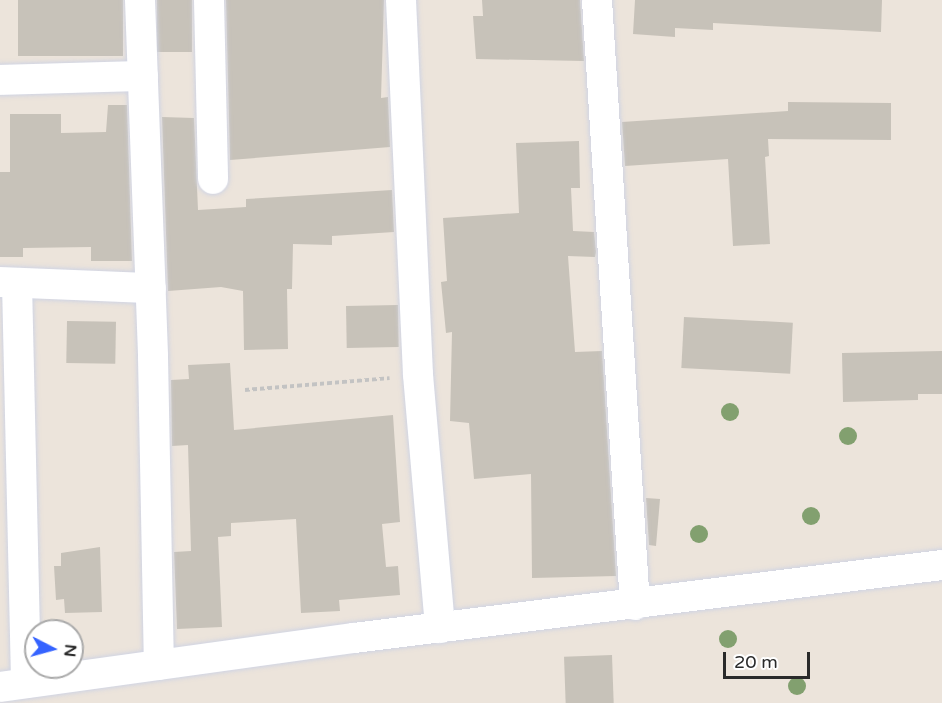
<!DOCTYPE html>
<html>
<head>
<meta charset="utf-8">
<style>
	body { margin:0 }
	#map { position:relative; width:942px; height:703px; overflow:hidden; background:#ece4db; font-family:"Varela Round",sans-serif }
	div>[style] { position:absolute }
	.building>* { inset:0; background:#c7c2b9; transform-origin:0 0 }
	.path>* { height:4px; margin-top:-2px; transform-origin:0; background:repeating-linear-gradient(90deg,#c3c3c3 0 4.5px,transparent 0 7.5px) }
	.roads { filter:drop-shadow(0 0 2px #d0d4e3) drop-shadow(0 0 2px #d0d4e3) }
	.minor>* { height:30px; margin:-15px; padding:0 15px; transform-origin:15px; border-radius:15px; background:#fff }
	.trees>* { width:18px; height:18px; margin:-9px; border-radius:50%; background:#82a06f }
	span { translate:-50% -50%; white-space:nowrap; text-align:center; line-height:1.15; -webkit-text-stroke:4.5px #fff; paint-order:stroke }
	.north { position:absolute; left:24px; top:619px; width:60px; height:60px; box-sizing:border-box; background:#fff; border:2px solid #aaa; border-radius:50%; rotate:96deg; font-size:16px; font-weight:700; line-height:24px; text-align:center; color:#2a2a2a }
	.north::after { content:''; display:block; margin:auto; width:21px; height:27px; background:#3563ff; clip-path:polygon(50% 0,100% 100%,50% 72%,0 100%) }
	.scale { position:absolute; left:723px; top:652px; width:87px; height:27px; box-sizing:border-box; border:3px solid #2a2a2a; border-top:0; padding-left:8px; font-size:18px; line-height:21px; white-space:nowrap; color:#2a2a2a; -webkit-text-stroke:4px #fff; paint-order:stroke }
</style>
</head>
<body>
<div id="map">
	<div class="building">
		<i style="left:18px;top:0;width:105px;height:56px"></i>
		<i style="left:157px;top:0;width:35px;height:52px"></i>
		<i style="clip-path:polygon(226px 0,384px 0,381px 98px,388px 97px,390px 147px,230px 160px)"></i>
		<i style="clip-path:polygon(482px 0,580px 0,584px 61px,476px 59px,473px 16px,483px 16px)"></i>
		<i style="clip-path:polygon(635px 0,882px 0,881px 32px,713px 23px,713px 30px,675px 28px,675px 37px,633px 34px)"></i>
		<i style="clip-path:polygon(788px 102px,891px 103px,891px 140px,768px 139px,769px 156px,765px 157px,770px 244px,733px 246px,728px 159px,625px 166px,622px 122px,788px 111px)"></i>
		<i style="clip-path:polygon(108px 105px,127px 105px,132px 261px,91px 261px,91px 247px,23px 248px,23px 257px,0 257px,0 172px,10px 172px,10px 114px,61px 114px,61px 133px,106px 132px)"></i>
		<i style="clip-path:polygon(162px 117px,194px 118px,198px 210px,246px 207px,246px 199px,392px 190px,394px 232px,332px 236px,332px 245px,293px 244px,292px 289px,287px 289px,288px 349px,244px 350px,243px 291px,221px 287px,168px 291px)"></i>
		<i style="clip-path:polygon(579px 141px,580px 188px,571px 188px,573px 231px,594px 232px,596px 252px,595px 257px,568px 256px,575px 352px,602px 351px,616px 576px,532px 578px,531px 474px,474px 479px,469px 423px,450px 421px,452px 332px,446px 333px,441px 282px,447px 281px,443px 218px,519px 213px,516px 143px)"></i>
		<i style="left:398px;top:305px;width:42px;height:52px;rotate:89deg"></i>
		<i style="left:684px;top:317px;width:109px;height:51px;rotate:3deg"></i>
		<i style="left:67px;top:321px;width:49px;height:42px;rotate:1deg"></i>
		<i style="clip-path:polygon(942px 351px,942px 394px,918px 394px,918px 400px,843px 402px,842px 353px)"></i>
		<i style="clip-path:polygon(230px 363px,234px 430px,393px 415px,400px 522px,382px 524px,386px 567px,398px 566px,400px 595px,339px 600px,340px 611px,301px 613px,296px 519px,231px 523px,231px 536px,218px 537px,222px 627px,177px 629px,174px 552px,191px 551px,188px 445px,172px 446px,171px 380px,189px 379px,188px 365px)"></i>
		<i style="clip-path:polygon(646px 498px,660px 499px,656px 546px,649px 545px)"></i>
		<i style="clip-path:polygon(100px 547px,102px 612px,65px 613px,64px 599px,56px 600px,54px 566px,61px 566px,61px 553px)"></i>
		<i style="left:612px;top:655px;width:48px;height:48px;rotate:88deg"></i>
	</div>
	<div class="path">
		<i style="left:245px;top:390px;width:145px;rotate:-4.7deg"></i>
	</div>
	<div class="roads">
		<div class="minor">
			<i style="left:140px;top:0;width:357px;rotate:87.9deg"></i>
			<i style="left:153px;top:357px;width:308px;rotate:88.9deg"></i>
			<i style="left:209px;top:0;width:179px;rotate:88.7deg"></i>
			<i style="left:401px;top:0;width:375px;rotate:87.4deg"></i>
			<i style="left:418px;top:375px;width:254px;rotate:85deg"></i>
			<i style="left:597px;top:0;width:606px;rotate:86.41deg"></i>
			<i style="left:0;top:80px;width:143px;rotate:-1.6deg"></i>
			<i style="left:0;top:282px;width:151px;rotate:2.3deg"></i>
			<i style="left:17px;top:283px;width:400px;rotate:88.7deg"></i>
			<i style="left:0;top:687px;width:357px;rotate:-7.9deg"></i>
			<i style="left:354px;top:638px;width:593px;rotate:-7.08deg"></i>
		</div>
	</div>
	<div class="trees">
		<i style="left:730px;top:412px"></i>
		<i style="left:848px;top:436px"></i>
		<i style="left:811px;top:516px"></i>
		<i style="left:699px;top:534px"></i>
		<i style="left:728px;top:639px"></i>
		<i style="left:797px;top:686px"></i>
	</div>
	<div class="north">N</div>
	<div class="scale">20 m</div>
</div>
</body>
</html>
